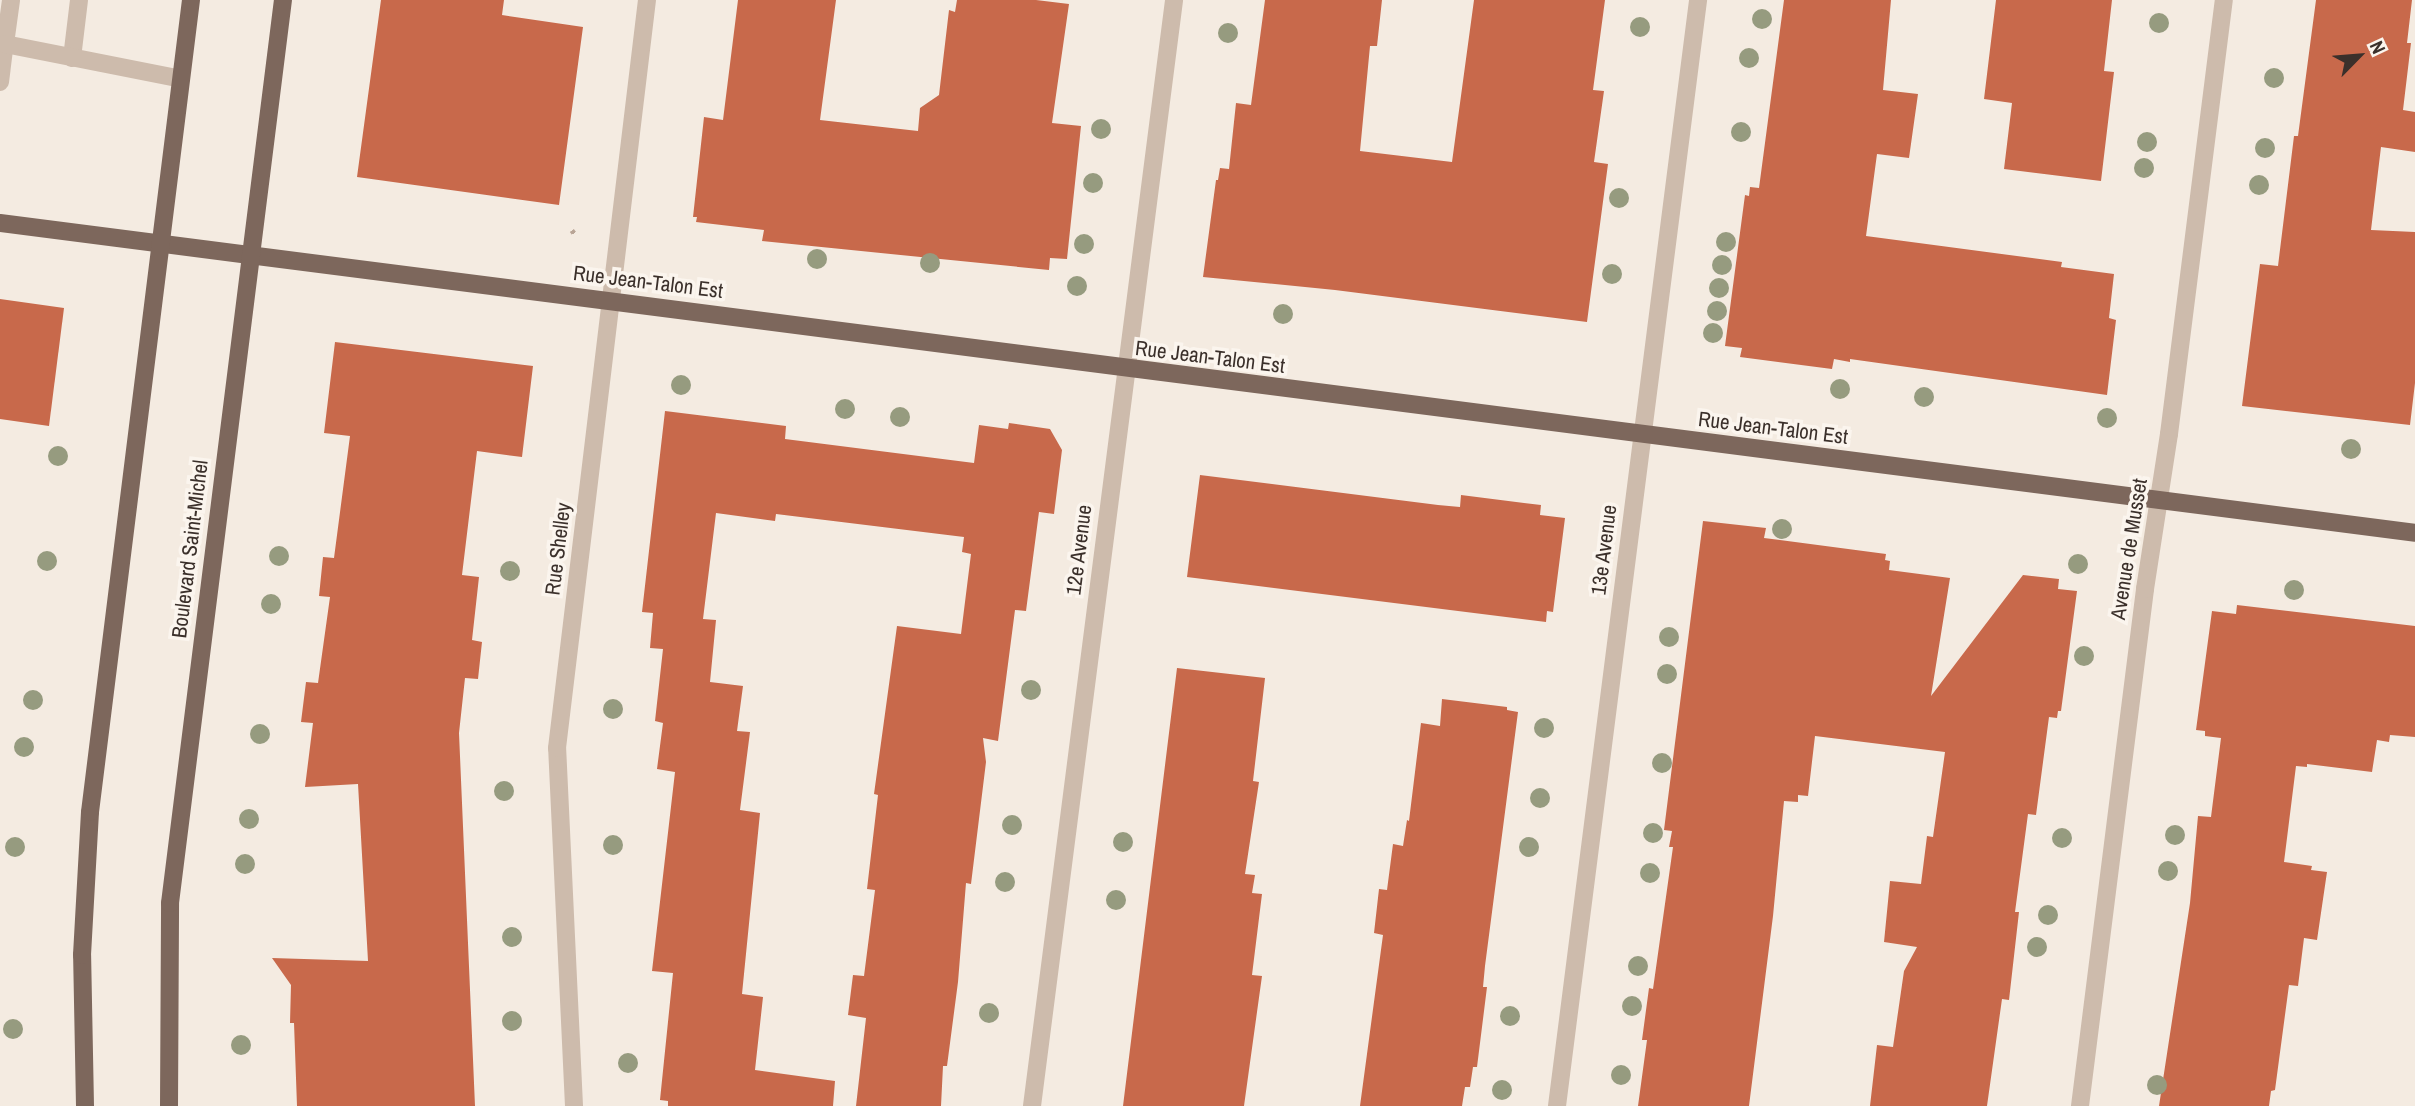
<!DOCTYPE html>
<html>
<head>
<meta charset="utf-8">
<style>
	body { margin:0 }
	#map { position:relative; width:2415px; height:1106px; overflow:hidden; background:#f4ebe1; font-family:"Archivo Narrow",sans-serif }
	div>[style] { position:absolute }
	.building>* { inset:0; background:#c8694b }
	.path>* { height:4.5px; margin-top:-2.25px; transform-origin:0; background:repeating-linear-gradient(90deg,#b9a596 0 3.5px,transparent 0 7px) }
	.minor>* { height:18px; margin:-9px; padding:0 9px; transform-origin:9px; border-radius:9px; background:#cdbbac }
	.major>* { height:18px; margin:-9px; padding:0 9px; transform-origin:9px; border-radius:9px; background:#7d675c }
	.trees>* { width:20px; height:20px; margin:-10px; border-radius:50%; background:#969b7f }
	span { translate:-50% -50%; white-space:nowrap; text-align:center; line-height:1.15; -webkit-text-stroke:7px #fbf5ee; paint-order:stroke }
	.street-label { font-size:21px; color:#3b302b }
	.north { position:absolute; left:2324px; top:21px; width:70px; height:70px; -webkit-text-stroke:5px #fbf5ee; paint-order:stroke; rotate:65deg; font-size:19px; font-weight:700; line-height:28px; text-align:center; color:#3b302b }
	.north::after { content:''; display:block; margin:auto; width:24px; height:32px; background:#3b302b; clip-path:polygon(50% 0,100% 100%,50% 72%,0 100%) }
</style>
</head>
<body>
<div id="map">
	<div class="building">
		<i style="clip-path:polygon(381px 0,504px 0,502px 15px,583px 27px,559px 205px,357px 177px)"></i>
		<i style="clip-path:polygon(738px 0,836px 0,820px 120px,918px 131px,920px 108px,939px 95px,949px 10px,955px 12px,957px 0,1036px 0,1069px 4px,1052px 123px,1081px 126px,1067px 259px,1050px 258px,1049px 270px,762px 241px,764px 230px,696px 222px,697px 217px,693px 217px,704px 117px,723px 120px)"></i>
		<i style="clip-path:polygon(1265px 0,1382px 0,1377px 46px,1370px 46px,1360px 151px,1452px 162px,1474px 0,1605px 0,1593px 90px,1604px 91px,1594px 162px,1608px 164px,1587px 322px,1335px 290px,1203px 277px,1216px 180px,1218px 180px,1220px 168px,1229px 169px,1236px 103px,1251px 105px)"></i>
		<i style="clip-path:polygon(1784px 0,1891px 0,1883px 90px,1918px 94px,1909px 158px,1877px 154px,1866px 236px,2062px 262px,2061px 267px,2114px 274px,2109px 318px,2116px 320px,2107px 395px,1850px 359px,1850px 362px,1834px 359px,1832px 369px,1740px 357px,1742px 348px,1725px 346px,1745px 195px,1749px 196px,1750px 187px,1759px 188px)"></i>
		<i style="clip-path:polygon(1996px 0,2112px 0,2104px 71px,2114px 72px,2101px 181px,2004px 169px,2012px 103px,1984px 99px)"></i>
		<i style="clip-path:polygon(2316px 0,2412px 0,2407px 43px,2411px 43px,2403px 110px,2415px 112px,2415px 152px,2381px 147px,2371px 230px,2415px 232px,2415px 383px,2410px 425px,2242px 406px,2260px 264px,2278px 266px,2294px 136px,2298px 136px)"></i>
		<i style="clip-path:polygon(0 299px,64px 308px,49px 426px,0 419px)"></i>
		<i style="clip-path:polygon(335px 342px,533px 366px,522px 457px,477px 451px,462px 575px,479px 577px,472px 640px,482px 642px,478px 679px,465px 678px,459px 733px,475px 1106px,297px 1106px,294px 1023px,290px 1023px,291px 985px,272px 958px,368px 961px,358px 784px,305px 787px,313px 723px,301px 722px,306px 682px,318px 683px,330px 597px,319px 596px,323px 557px,334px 558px,350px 436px,324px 433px)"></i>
		<i style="clip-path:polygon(665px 411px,786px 426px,785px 439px,974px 463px,979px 425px,1008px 429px,1009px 423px,1050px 429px,1062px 450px,1054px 514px,1039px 512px,1026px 611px,1015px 610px,998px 741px,983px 738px,986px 762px,971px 884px,966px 883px,958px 982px,947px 1066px,943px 1066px,941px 1106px,856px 1106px,866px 1018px,848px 1015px,853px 975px,864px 976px,875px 890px,867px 889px,878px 795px,874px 794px,897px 626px,961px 634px,971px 554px,962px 552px,964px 537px,776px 514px,775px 521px,716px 513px,703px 619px,716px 620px,710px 682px,743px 686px,737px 731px,750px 732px,740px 810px,760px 813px,742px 994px,763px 997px,755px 1070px,835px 1081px,833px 1106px,668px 1106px,668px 1101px,660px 1100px,673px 973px,652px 971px,675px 772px,657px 769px,663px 723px,655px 721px,663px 649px,650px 648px,653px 613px,642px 612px)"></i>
		<i style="clip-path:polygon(1200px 475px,1438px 505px,1460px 507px,1461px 495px,1541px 505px,1540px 515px,1565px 518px,1553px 612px,1547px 611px,1546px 622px,1187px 577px)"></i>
		<i style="clip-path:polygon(1703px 521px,1766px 528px,1764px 538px,1886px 554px,1885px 560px,1890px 561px,1889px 570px,1950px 578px,1931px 696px,2023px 575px,2059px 579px,2058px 589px,2077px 591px,2061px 711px,2058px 711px,2057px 718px,2049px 717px,2036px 815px,2028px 814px,2015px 912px,2019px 912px,2009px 1000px,2002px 999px,1987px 1106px,1870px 1106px,1877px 1045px,1893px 1047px,1904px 971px,1917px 947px,1884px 942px,1890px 881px,1921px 884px,1927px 836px,1933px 837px,1945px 752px,1815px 736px,1808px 796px,1798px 795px,1798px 802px,1784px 801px,1773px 916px,1749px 1106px,1638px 1106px,1647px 1040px,1642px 1040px,1649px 988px,1653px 989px,1673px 847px,1669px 847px,1672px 831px,1664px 830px)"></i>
		<i style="clip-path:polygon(2237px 605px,2415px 626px,2415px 737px,2390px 735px,2389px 742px,2377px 740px,2372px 772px,2307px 764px,2307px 767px,2296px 766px,2284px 862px,2312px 866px,2311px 870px,2327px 872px,2317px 940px,2304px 938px,2298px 986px,2289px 985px,2275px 1090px,2271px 1091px,2269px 1106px,2159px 1106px,2190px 903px,2198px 816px,2211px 817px,2221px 738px,2205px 736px,2205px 731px,2196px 730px,2212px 611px,2236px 614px)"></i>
		<i style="clip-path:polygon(1177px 668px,1265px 678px,1253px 781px,1259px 782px,1245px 874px,1255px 875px,1252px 893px,1262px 894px,1252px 975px,1262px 976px,1244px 1106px,1123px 1106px)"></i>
		<i style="clip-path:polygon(1442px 699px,1507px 707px,1507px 710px,1518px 712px,1485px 966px,1483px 987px,1487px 987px,1477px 1067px,1473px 1067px,1470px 1087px,1465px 1087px,1462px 1106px,1360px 1106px,1383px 935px,1374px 933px,1379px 889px,1387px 890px,1393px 844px,1403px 846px,1407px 820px,1409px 821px,1421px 723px,1440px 726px)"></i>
	</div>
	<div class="path">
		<i style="left:572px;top:230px;width:5px;rotate:53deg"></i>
	</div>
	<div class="minor">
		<i style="left:0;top:43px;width:5px;rotate:11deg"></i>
		<i style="left:5px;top:44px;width:44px;rotate:-82.2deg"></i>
		<i style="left:72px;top:58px;width:58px;rotate:-83.1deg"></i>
		<i style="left:0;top:82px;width:38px;rotate:-83deg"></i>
		<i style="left:5px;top:44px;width:179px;rotate:11.2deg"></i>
		<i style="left:574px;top:1106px;width:358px;rotate:-92.7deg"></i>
		<i style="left:557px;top:748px;width:753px;rotate:-83.14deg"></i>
		<i style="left:1032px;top:1106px;width:1115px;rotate:-82.68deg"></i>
		<i style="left:1557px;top:1106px;width:1115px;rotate:-82.73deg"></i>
		<i style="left:2080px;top:1106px;width:521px;rotate:-82.83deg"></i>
		<i style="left:2145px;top:589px;width:157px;rotate:-81.2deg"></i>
		<i style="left:2169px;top:434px;width:437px;rotate:-82.8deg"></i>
	</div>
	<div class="major">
		<i style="left:0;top:223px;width:2435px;rotate:7.31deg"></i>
		<i style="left:85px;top:1106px;width:151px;rotate:-91.1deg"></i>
		<i style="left:82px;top:955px;width:143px;rotate:-86.8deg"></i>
		<i style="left:90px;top:812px;width:818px;rotate:-82.91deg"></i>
		<i style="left:169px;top:1106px;width:203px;rotate:-89.7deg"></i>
		<i style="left:170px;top:903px;width:910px;rotate:-82.87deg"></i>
	</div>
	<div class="trees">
		<i style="left:1762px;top:19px"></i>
		<i style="left:2159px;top:23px"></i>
		<i style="left:1640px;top:27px"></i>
		<i style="left:1228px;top:33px"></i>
		<i style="left:1749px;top:58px"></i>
		<i style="left:2274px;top:78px"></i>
		<i style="left:1101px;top:129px"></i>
		<i style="left:1741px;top:132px"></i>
		<i style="left:2147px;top:142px"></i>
		<i style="left:2265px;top:148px"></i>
		<i style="left:2144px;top:168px"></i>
		<i style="left:1093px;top:183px"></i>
		<i style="left:2259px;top:185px"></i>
		<i style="left:1619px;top:198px"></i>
		<i style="left:1726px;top:242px"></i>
		<i style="left:1084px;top:244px"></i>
		<i style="left:817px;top:259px"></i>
		<i style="left:930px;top:263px"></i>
		<i style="left:1722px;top:265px"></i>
		<i style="left:1612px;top:274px"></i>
		<i style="left:1077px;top:286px"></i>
		<i style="left:1719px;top:288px"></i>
		<i style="left:1717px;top:311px"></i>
		<i style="left:1283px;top:314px"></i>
		<i style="left:1713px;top:333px"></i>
		<i style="left:681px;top:385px"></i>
		<i style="left:1840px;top:389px"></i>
		<i style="left:1924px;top:397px"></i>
		<i style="left:845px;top:409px"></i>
		<i style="left:900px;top:417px"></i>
		<i style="left:2107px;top:418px"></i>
		<i style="left:2351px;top:449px"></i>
		<i style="left:58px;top:456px"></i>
		<i style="left:1782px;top:529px"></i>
		<i style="left:279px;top:556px"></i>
		<i style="left:47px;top:561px"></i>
		<i style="left:2078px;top:564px"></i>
		<i style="left:510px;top:571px"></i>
		<i style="left:2294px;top:590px"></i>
		<i style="left:271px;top:604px"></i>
		<i style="left:1669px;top:637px"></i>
		<i style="left:2084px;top:656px"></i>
		<i style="left:1667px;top:674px"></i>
		<i style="left:1031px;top:690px"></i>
		<i style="left:33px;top:700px"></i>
		<i style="left:613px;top:709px"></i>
		<i style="left:1544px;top:728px"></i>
		<i style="left:260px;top:734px"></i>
		<i style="left:24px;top:747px"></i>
		<i style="left:1662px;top:763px"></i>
		<i style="left:504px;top:791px"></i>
		<i style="left:1540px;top:798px"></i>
		<i style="left:249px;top:819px"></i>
		<i style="left:1012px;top:825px"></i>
		<i style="left:1653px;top:833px"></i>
		<i style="left:2175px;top:835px"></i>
		<i style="left:2062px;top:838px"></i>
		<i style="left:1123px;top:842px"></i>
		<i style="left:613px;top:845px"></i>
		<i style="left:15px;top:847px"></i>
		<i style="left:1529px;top:847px"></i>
		<i style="left:245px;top:864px"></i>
		<i style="left:2168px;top:871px"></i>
		<i style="left:1650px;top:873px"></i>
		<i style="left:1005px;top:882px"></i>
		<i style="left:1116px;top:900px"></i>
		<i style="left:2048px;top:915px"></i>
		<i style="left:512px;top:937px"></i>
		<i style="left:2037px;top:947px"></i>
		<i style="left:1638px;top:966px"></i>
		<i style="left:1632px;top:1006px"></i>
		<i style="left:989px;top:1013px"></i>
		<i style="left:1510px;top:1016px"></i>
		<i style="left:512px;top:1021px"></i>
		<i style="left:13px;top:1029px"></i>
		<i style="left:241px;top:1045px"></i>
		<i style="left:628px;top:1063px"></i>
		<i style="left:1621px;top:1075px"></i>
		<i style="left:2157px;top:1085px"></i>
		<i style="left:1502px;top:1090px"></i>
	</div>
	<div class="street-label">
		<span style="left:648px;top:282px;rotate:7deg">Rue Jean-Talon Est</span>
		<span style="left:1210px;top:357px;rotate:7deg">Rue Jean-Talon Est</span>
		<span style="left:1773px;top:428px;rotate:7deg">Rue Jean-Talon Est</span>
		<span style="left:190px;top:549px;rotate:-83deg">Boulevard Saint-Michel</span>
		<span style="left:558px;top:549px;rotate:-83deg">Rue Shelley</span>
		<span style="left:2129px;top:549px;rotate:-81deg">Avenue de Musset</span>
		<span style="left:1079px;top:550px;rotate:-83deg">12e Avenue</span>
		<span style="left:1604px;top:550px;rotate:-83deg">13e Avenue</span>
	</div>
	<div class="north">N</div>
</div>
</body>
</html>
